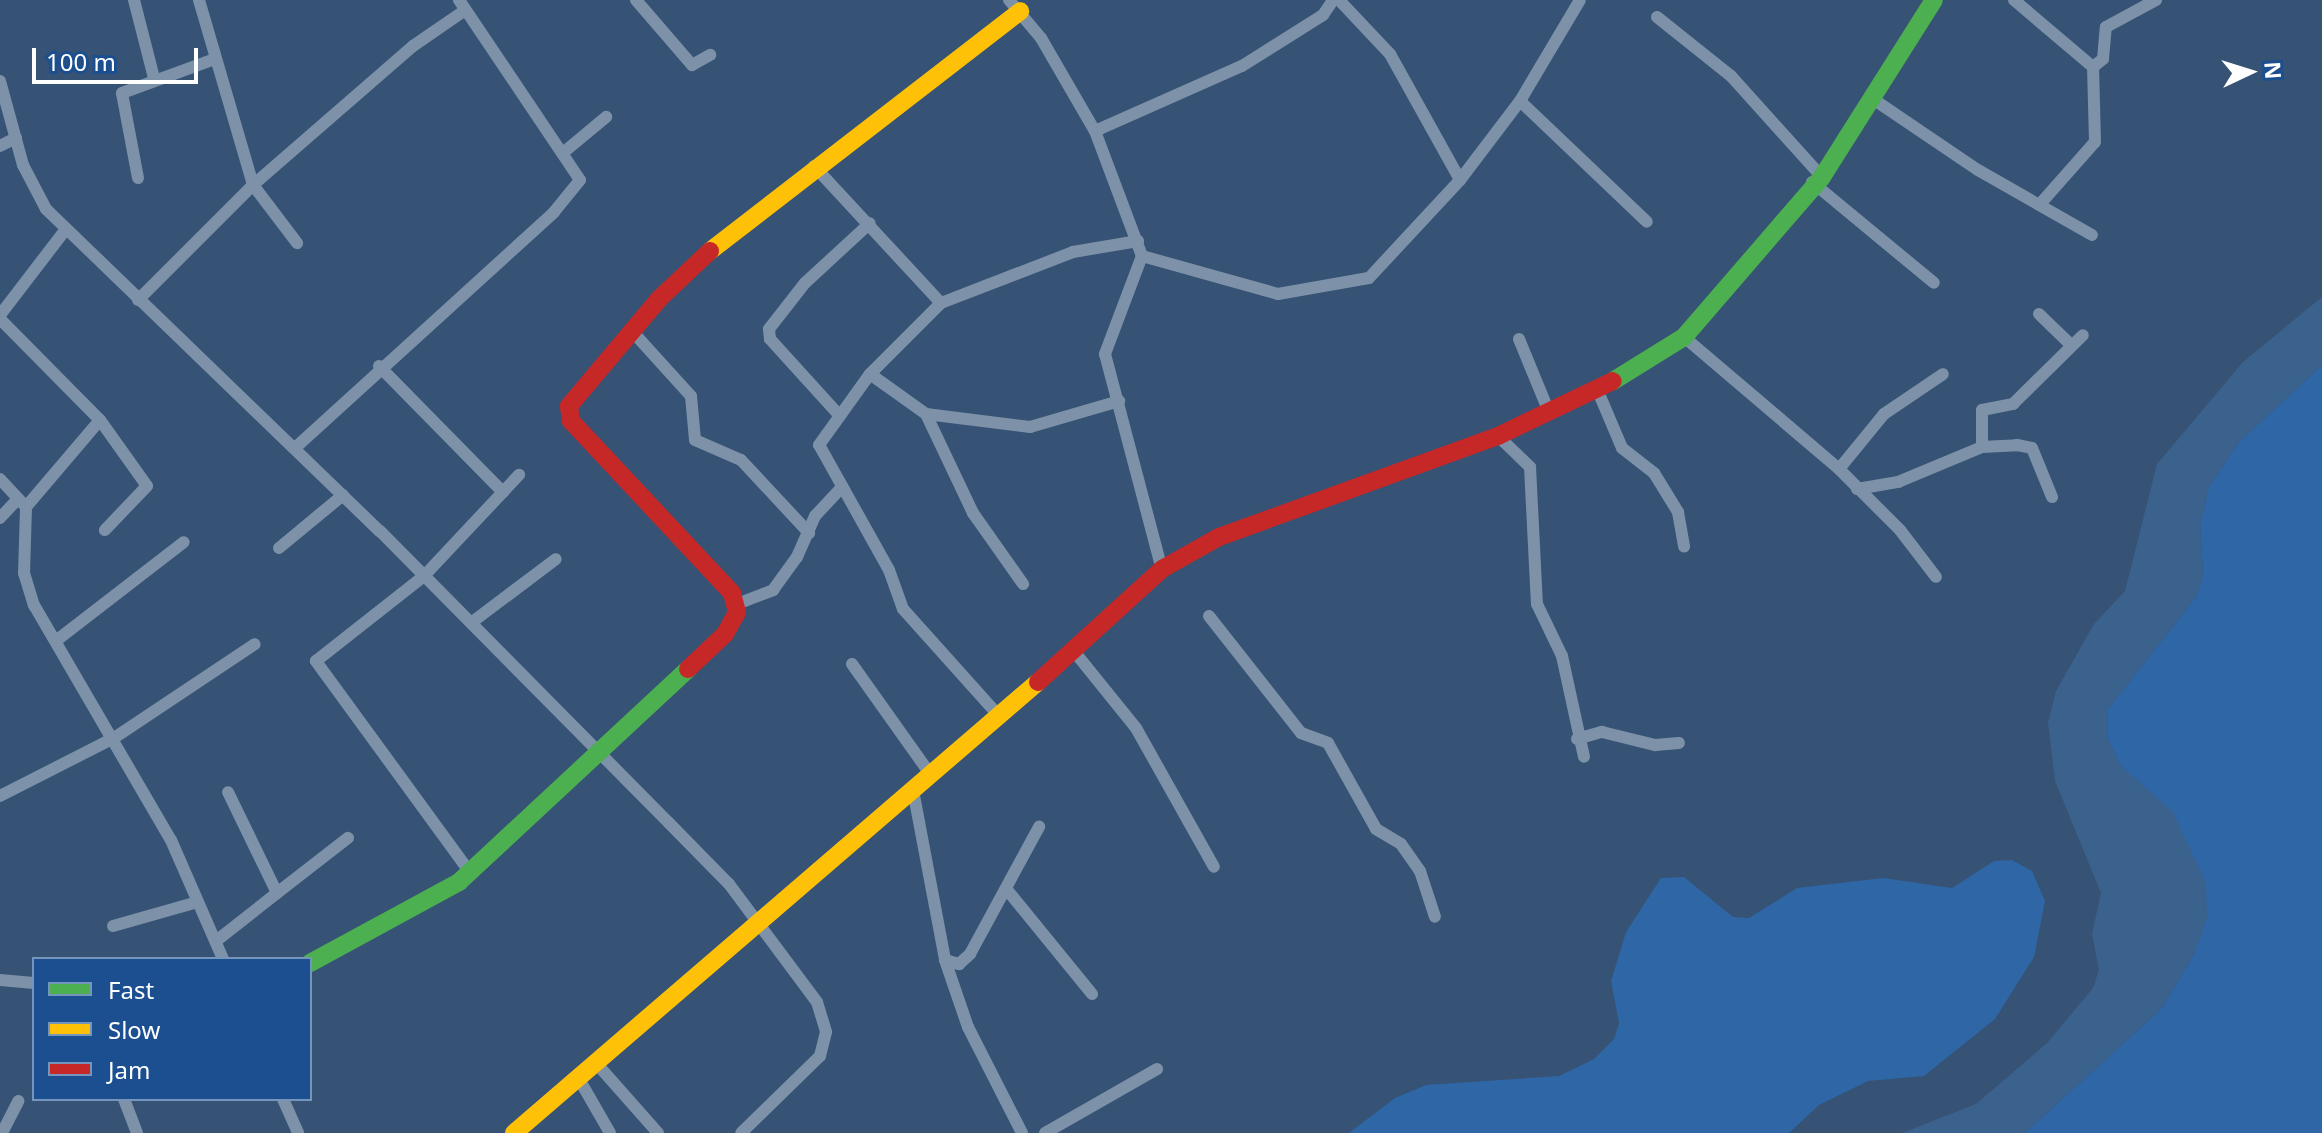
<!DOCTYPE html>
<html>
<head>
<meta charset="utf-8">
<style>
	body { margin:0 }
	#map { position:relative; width:2322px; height:1133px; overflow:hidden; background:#365274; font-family:"Noto Sans",sans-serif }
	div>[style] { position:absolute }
	.green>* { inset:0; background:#2f66a5 }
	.water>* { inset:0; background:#3b618d }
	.street>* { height:12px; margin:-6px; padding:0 6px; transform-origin:6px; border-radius:6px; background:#7d92a8 }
	.fast>* { height:18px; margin:-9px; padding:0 9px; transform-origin:9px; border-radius:9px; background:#4caf50 }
	.slow>* { height:18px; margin:-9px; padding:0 9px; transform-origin:9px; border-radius:9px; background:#ffc107 }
	.jam>* { height:18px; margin:-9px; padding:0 9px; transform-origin:9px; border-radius:9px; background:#c62828 }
	span { translate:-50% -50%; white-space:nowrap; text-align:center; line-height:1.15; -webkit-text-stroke:6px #1b4f8f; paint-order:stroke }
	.legend { position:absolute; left:32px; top:957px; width:280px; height:144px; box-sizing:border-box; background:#1b4f8f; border:2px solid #7695bc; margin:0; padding:10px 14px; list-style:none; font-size:24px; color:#fff }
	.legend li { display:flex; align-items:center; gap:16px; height:40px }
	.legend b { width:40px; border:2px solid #7695bc }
	.north { position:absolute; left:2210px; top:32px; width:80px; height:80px; -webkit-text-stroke:6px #1b4f8f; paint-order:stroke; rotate:86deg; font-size:22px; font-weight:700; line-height:32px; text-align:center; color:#fff }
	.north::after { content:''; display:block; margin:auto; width:28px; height:36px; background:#fff; clip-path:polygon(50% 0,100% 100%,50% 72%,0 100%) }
	.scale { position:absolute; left:32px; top:48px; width:166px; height:36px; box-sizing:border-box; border:4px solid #fff; border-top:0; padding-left:10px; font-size:24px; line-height:28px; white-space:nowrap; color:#fff; -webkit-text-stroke:6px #1b4f8f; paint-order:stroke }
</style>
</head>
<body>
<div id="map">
	<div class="green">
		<i style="clip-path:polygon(2322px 365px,2322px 1133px,2025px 1133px,2162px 1008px,2195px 952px,2143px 788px,2120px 765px,2107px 737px,2108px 709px,2196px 597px,2203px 576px,2200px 524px,2209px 487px,2238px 443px)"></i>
		<i style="clip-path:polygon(2012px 860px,2032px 871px,2045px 901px,2034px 957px,1995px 1019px,1924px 1076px,1868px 1081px,1819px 1105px,1789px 1133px,1349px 1133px,1395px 1098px,1426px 1085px,1559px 1076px,1594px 1059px,1614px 1039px,1619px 1023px,1611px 981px,1626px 932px,1661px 878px,1684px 877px,1733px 917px,1749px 918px,1797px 888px,1883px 878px,1952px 888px,1994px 861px)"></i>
	</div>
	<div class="water">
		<i style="clip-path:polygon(2322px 297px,2322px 365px,2238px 443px,2209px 487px,2200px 524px,2203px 576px,2196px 597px,2108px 709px,2107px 737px,2120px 765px,2173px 812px,2206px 884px,2207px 918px,2195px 952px,2162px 1008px,2025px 1133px,1902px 1133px,1976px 1104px,2047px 1043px,2093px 988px,2099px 970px,2092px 934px,2101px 893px,2055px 781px,2048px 722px,2056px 691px,2094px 624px,2125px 591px,2157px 464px,2243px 362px)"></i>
	</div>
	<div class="street">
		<i style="left:134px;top:0;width:81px;rotate:75.6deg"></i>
		<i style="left:199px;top:0;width:193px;rotate:73.7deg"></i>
		<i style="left:253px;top:185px;width:73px;rotate:52.8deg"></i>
		<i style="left:636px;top:0;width:86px;rotate:49.3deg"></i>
		<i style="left:692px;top:65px;width:21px;rotate:-29deg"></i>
		<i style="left:1009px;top:0;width:50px;rotate:49.9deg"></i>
		<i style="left:1041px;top:38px;width:108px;rotate:59.9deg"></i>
		<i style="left:1095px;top:131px;width:134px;rotate:69.4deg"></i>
		<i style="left:1142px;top:256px;width:105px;rotate:110.7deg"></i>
		<i style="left:1105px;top:354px;width:222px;rotate:75.2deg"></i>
		<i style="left:1339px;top:0;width:74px;rotate:46.6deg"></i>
		<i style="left:1390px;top:54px;width:144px;rotate:60.9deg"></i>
		<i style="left:2014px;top:0;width:104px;rotate:40.3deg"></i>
		<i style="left:1657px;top:17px;width:95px;rotate:38.6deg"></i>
		<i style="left:1731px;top:76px;width:136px;rotate:48deg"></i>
		<i style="left:0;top:81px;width:87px;rotate:74.7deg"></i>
		<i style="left:23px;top:165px;width:50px;rotate:62.4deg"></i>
		<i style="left:46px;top:209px;width:464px;rotate:44deg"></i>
		<i style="left:380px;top:531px;width:411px;rotate:45.3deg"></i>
		<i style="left:669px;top:823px;width:86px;rotate:45.5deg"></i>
		<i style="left:729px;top:884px;width:147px;rotate:53.3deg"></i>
		<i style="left:817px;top:1002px;width:31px;rotate:73deg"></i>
		<i style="left:826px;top:1032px;width:25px;rotate:104deg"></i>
		<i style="left:820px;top:1056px;width:110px;rotate:135.7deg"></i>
		<i style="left:1870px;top:97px;width:130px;rotate:34.1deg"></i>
		<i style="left:1978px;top:170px;width:131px;rotate:29.7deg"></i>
		<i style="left:1520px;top:101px;width:175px;rotate:43.6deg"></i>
		<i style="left:1095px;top:131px;width:161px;rotate:-23.9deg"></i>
		<i style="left:1242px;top:66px;width:96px;rotate:-32.2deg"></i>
		<i style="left:1323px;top:15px;width:18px;rotate:-56deg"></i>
		<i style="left:0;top:146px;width:18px;rotate:-27deg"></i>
		<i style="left:564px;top:152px;width:55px;rotate:-39.8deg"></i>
		<i style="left:814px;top:166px;width:187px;rotate:47.2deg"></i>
		<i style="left:138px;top:178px;width:86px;rotate:-100.7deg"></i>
		<i style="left:122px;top:93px;width:99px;rotate:-20.1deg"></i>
		<i style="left:1812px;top:182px;width:158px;rotate:39.6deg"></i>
		<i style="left:2041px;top:203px;width:81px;rotate:-48.5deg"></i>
		<i style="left:2095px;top:142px;width:75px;rotate:-91.5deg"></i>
		<i style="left:2093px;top:67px;width:13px;rotate:-39deg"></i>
		<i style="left:2103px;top:59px;width:32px;rotate:-85deg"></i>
		<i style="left:2106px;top:27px;width:57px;rotate:-28.4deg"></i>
		<i style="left:1142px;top:256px;width:141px;rotate:15.6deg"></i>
		<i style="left:1278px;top:294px;width:92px;rotate:-10deg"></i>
		<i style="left:1369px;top:278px;width:134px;rotate:-47.1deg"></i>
		<i style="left:1460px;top:180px;width:99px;rotate:-52.8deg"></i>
		<i style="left:1520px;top:101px;width:117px;rotate:-59.3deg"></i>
		<i style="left:138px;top:300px;width:163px;rotate:-45deg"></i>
		<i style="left:253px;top:185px;width:212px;rotate:-41deg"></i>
		<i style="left:413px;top:46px;width:62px;rotate:-34.5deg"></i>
		<i style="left:2039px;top:314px;width:43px;rotate:44.1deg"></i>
		<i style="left:0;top:315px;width:108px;rotate:-52.5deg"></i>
		<i style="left:0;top:319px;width:142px;rotate:45.3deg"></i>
		<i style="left:100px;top:420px;width:81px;rotate:54.5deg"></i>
		<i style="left:147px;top:486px;width:61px;rotate:133.7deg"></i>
		<i style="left:632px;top:331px;width:88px;rotate:47.8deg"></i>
		<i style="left:691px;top:396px;width:44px;rotate:84.8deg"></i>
		<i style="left:695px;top:440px;width:50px;rotate:23.5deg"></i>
		<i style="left:741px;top:460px;width:100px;rotate:47deg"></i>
		<i style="left:1684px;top:337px;width:204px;rotate:40.4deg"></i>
		<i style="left:1839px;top:469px;width:86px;rotate:45deg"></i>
		<i style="left:1900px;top:530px;width:59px;rotate:52.5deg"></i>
		<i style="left:1519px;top:339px;width:79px;rotate:67.7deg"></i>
		<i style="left:379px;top:366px;width:177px;rotate:45.5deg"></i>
		<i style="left:870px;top:374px;width:69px;rotate:35.5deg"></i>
		<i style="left:926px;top:414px;width:110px;rotate:64.6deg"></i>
		<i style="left:973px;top:513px;width:87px;rotate:54.8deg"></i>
		<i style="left:1597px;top:389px;width:64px;rotate:67deg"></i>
		<i style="left:1622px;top:448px;width:41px;rotate:38deg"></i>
		<i style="left:1654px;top:473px;width:46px;rotate:58.4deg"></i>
		<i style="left:1678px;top:512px;width:35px;rotate:80deg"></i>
		<i style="left:926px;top:414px;width:105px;rotate:7.1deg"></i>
		<i style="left:1030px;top:427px;width:93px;rotate:-16.3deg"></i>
		<i style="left:839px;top:415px;width:103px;rotate:-132.2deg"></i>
		<i style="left:770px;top:339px;width:10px;rotate:-96deg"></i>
		<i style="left:769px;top:329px;width:58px;rotate:-52deg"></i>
		<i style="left:805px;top:283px;width:88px;rotate:-42.7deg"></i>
		<i style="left:1498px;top:436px;width:45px;rotate:44.1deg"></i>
		<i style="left:1530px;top:467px;width:137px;rotate:87.1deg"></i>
		<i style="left:1537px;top:604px;width:58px;rotate:64.3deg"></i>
		<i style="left:1562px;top:656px;width:103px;rotate:77.7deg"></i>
		<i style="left:1982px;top:447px;width:37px;rotate:-90deg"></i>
		<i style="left:1982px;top:410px;width:32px;rotate:-11deg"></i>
		<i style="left:2013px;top:404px;width:98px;rotate:-44.6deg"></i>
		<i style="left:295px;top:448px;width:350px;rotate:-42.3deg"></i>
		<i style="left:554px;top:212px;width:41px;rotate:-50.9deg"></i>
		<i style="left:580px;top:180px;width:217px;rotate:-123.9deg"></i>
		<i style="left:1839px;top:469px;width:71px;rotate:-50.7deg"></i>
		<i style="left:1884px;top:414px;width:71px;rotate:-34.1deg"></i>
		<i style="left:0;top:479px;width:38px;rotate:47deg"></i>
		<i style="left:26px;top:507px;width:66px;rotate:91.7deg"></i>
		<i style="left:24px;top:573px;width:34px;rotate:73deg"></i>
		<i style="left:34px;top:605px;width:272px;rotate:59.8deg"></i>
		<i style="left:171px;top:840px;width:130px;rotate:66.4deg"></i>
		<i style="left:1857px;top:489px;width:42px;rotate:-9.7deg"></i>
		<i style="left:1898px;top:482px;width:91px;rotate:-22.6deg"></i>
		<i style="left:1982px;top:447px;width:35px;rotate:-3deg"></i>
		<i style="left:2017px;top:445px;width:15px;rotate:11deg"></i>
		<i style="left:2032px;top:448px;width:53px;rotate:67.8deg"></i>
		<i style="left:26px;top:507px;width:114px;rotate:-49.6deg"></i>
		<i style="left:0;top:518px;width:26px;rotate:-47deg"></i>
		<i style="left:279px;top:548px;width:83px;rotate:-39.6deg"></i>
		<i style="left:737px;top:604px;width:39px;rotate:-21deg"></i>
		<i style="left:773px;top:590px;width:41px;rotate:-54deg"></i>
		<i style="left:797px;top:557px;width:45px;rotate:-66.3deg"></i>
		<i style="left:815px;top:516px;width:40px;rotate:-47deg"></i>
		<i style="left:1209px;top:616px;width:149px;rotate:51.8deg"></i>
		<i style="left:1301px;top:733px;width:29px;rotate:20deg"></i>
		<i style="left:1328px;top:743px;width:98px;rotate:60.8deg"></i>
		<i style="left:1376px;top:829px;width:29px;rotate:31deg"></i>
		<i style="left:1401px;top:844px;width:33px;rotate:55deg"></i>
		<i style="left:1420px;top:871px;width:48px;rotate:71.9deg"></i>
		<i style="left:471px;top:623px;width:106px;rotate:-37deg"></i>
		<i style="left:57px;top:640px;width:160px;rotate:-37.7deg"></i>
		<i style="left:1073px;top:650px;width:100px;rotate:51.1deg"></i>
		<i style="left:1136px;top:728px;width:159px;rotate:60.7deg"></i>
		<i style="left:852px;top:664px;width:136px;rotate:54.6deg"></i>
		<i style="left:999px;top:716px;width:144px;rotate:-131.9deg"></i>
		<i style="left:903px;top:609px;width:41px;rotate:-109.7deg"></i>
		<i style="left:889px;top:570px;width:143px;rotate:-119.2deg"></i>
		<i style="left:819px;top:445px;width:87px;rotate:-54.3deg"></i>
		<i style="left:870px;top:374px;width:100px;rotate:-45deg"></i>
		<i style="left:941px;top:303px;width:142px;rotate:-21.1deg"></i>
		<i style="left:1073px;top:252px;width:66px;rotate:-9.6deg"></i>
		<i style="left:1577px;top:739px;width:26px;rotate:-16deg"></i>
		<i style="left:1602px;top:732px;width:55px;rotate:13.8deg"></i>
		<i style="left:1655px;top:745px;width:24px;rotate:-5deg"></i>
		<i style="left:913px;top:790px;width:173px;rotate:79.3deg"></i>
		<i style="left:945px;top:960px;width:71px;rotate:71.1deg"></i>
		<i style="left:968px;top:1027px;width:119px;rotate:63deg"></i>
		<i style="left:0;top:796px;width:128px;rotate:-27deg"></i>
		<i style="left:114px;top:738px;width:169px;rotate:-33.7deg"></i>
		<i style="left:469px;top:871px;width:260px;rotate:-126.1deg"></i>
		<i style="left:316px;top:661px;width:137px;rotate:-38.2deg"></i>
		<i style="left:424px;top:576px;width:139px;rotate:-46.8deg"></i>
		<i style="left:1008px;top:891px;width:133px;rotate:50.8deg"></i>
		<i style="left:277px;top:893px;width:90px;rotate:-37.8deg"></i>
		<i style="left:113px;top:926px;width:88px;rotate:-15.8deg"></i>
		<i style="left:216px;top:941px;width:78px;rotate:-38.2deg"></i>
		<i style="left:277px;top:893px;width:112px;rotate:-115.9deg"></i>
		<i style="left:945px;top:960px;width:15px;rotate:16deg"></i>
		<i style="left:959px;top:964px;width:15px;rotate:-42deg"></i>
		<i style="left:970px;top:954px;width:145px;rotate:-61.5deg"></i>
		<i style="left:0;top:980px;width:34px;rotate:5deg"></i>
		<i style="left:597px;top:1064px;width:92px;rotate:48.5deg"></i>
		<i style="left:579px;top:1079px;width:62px;rotate:60.1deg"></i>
		<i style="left:124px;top:1099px;width:36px;rotate:69deg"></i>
		<i style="left:283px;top:1099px;width:37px;rotate:66deg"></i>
		<i style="left:2px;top:1133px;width:36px;rotate:-63deg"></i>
		<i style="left:1045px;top:1133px;width:129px;rotate:-29.7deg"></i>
	</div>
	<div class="fast">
		<i style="left:1613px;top:381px;width:84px;rotate:-31.8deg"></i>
		<i style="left:1684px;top:337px;width:211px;rotate:-49.2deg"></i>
		<i style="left:1822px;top:177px;width:209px;rotate:-57.7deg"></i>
		<i style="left:310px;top:963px;width:170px;rotate:-28.5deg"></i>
		<i style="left:459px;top:882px;width:313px;rotate:-42.9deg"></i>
	</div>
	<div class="slow">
		<i style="left:710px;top:251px;width:392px;rotate:-37.7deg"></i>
		<i style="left:514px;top:1133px;width:691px;rotate:-40.72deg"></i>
	</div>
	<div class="jam">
		<i style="left:688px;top:669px;width:51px;rotate:-43.4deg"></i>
		<i style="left:725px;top:634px;width:25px;rotate:-61deg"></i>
		<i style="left:737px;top:612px;width:20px;rotate:-105deg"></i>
		<i style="left:732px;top:593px;width:236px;rotate:-133.1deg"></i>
		<i style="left:571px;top:421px;width:15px;rotate:-98deg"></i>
		<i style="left:569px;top:406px;width:140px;rotate:-49.9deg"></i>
		<i style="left:659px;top:299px;width:70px;rotate:-43.3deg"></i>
		<i style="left:1038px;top:682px;width:168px;rotate:-42.3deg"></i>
		<i style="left:1162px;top:569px;width:65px;rotate:-29.3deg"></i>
		<i style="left:1219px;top:537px;width:297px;rotate:-19.9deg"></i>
		<i style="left:1498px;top:436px;width:127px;rotate:-25.6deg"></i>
	</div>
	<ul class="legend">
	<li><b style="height:10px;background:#4caf50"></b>Fast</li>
	<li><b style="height:10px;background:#ffc107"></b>Slow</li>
	<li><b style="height:10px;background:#c62828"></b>Jam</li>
	</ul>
	<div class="north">N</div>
	<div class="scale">100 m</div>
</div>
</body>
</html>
